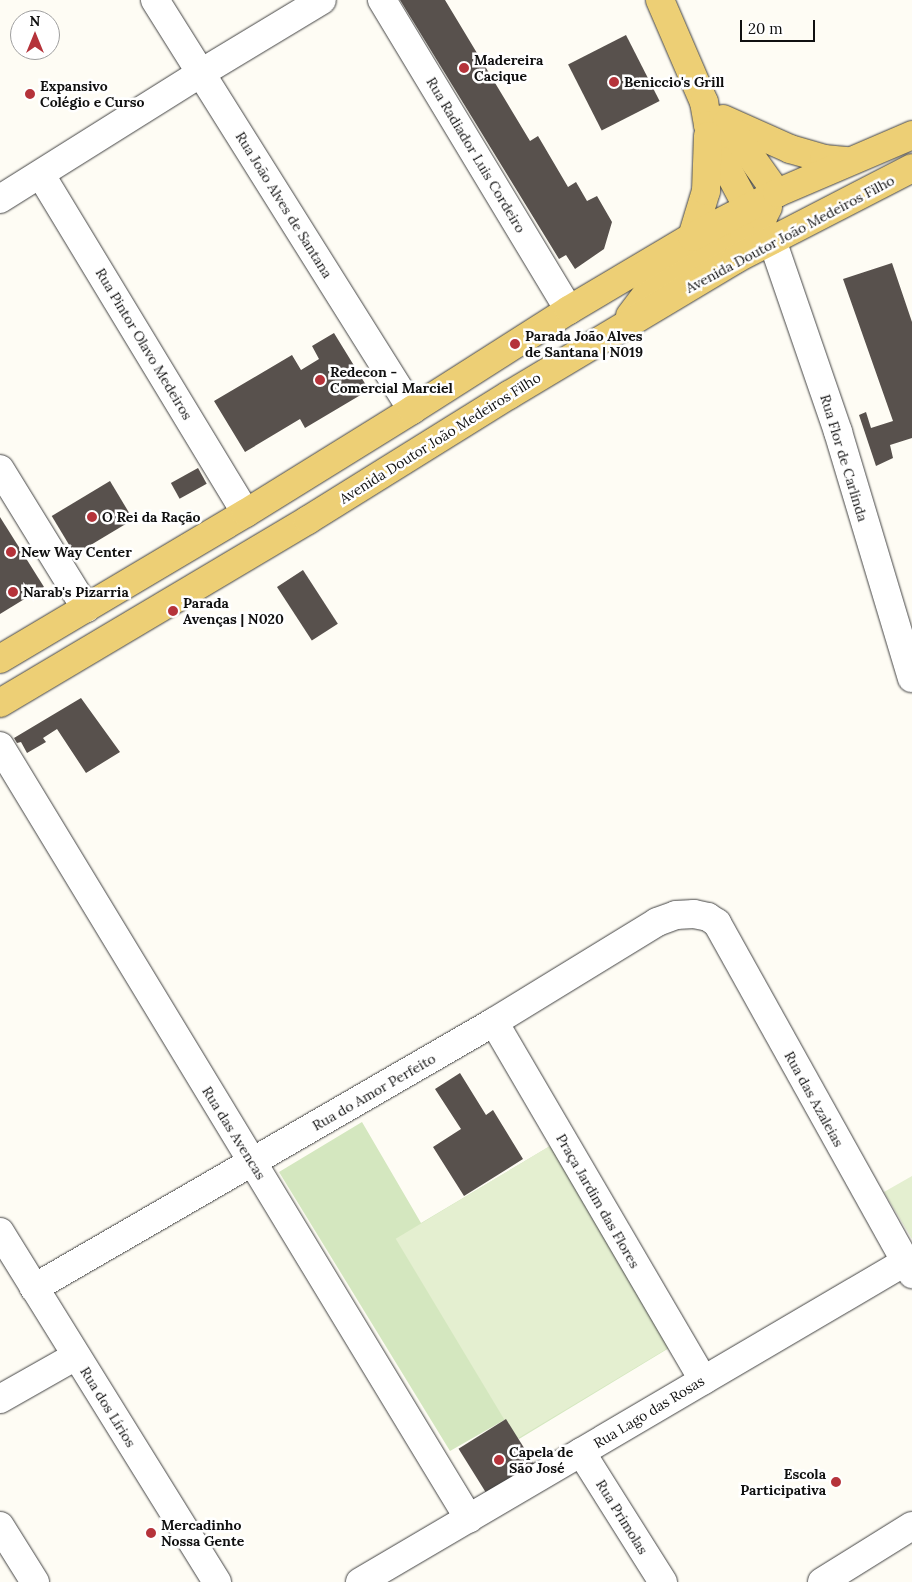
<!DOCTYPE html>
<html>
<head>
<meta charset="utf-8">
<style>
	body { margin:0 }
	#map { position:relative; width:912px; height:1582px; overflow:hidden; background:#fefcf4; font-family:Lora,serif }
	div>[style] { position:absolute }
	.green>* { inset:0; background:#d4e7bf }
	.pitch>* { inset:0; background:#e4efd0; transform-origin:0 0 }
	.building>* { inset:0; background:#58514d; transform-origin:0 0 }
	.roads { filter:drop-shadow(0 0 1px #434343) drop-shadow(0 0 1px #434343) }
	.minor>* { height:28px; margin:-14px; padding:0 14px; transform-origin:14px; border-radius:14px; background:#fff }
	.major>* { height:28px; margin:-14px; padding:0 14px; transform-origin:14px; border-radius:14px; background:#edcf75 }
	.dots>* { width:14px; height:14px; translate:-50% -50%; box-sizing:border-box; border:2px solid #fff; border-radius:50% }
	span { translate:-50% -50%; white-space:nowrap; text-align:center; line-height:1.15; -webkit-text-stroke:5px #fff; paint-order:stroke }
	.poi-label { font-size:14px; color:#101010; font-weight:700 }
	.left { translate:0 -50%; text-align:left }
	.right { translate:-100% -50%; text-align:right }
	.street-label { font-size:14px; color:#101010 }
	.north { position:absolute; left:10px; top:10px; width:50px; height:50px; box-sizing:border-box; background:#fff; border:1px solid #9f9f9f; border-radius:50%; rotate:0deg; font-size:14px; font-weight:700; line-height:20px; text-align:center; color:#101010 }
	.north::after { content:''; display:block; margin:auto; width:18px; height:22px; background:#b5333a; clip-path:polygon(50% 0,100% 100%,50% 72%,0 100%) }
	.scale { position:absolute; left:740px; top:20px; width:75px; height:22px; box-sizing:border-box; border:2px solid #101010; border-top:0; padding-left:6px; font-size:15px; line-height:18px; white-space:nowrap; color:#101010; -webkit-text-stroke:4px #fff; paint-order:stroke }
</style>
</head>
<body>
<div id="map">
	<div class="green">
		<i style="clip-path:polygon(362px 1122px,421px 1223px,550px 1146px,669px 1348px,519px 1439px,506px 1419px,450px 1451px,279px 1172px)"></i>
	</div>
	<div class="pitch">
		<i style="left:550px;top:1146px;width:234px;height:180px;rotate:59deg"></i>
		<i style="clip-path:polygon(912px 1176px,912px 1239px,884px 1192px)"></i>
	</div>
	<div class="building">
		<i style="clip-path:polygon(400px 0,445px 0,530px 141px,538px 136px,568px 187px,576px 182px,587px 201px,597px 196px,612px 222px,604px 249px,575px 269px,566px 255px,559px 259px)"></i>
		<i style="left:626px;top:35px;width:74px;height:65px;rotate:63deg"></i>
		<i style="clip-path:polygon(892px 263px,912px 322px,912px 438px,890px 445px,893px 458px,876px 466px,859px 415px,866px 412px,871px 428px,893px 421px,843px 279px)"></i>
		<i style="clip-path:polygon(334px 333px,369px 390px,305px 428px,300px 419px,245px 452px,214px 401px,292px 355px,301px 370px,319px 359px,312px 346px)"></i>
		<i style="left:198px;top:468px;width:18px;height:31px;rotate:61deg"></i>
		<i style="left:110px;top:481px;width:45px;height:68px;rotate:59deg"></i>
		<i style="clip-path:polygon(0 517px,44px 587px,0 614px)"></i>
		<i style="left:303px;top:570px;width:64px;height:31px;rotate:57deg"></i>
		<i style="clip-path:polygon(81px 698px,120px 752px,86px 773px,57px 729px,43px 738px,46px 742px,27px 753px,21px 742px,17px 743px,14px 738px)"></i>
		<i style="clip-path:polygon(460px 1073px,486px 1115px,493px 1110px,523px 1159px,464px 1196px,433px 1147px,461px 1129px,435px 1089px)"></i>
		<i style="left:506px;top:1419px;width:62px;height:56px;rotate:58deg"></i>
	</div>
	<div class="roads">
		<div class="minor">
			<i style="left:155px;top:0;width:484px;rotate:57.9deg"></i>
			<i style="left:382px;top:0;width:362px;rotate:58.9deg"></i>
			<i style="left:41px;top:175px;width:395px;rotate:58.8deg"></i>
			<i style="left:0;top:199px;width:237px;rotate:-32.1deg"></i>
			<i style="left:201px;top:73px;width:141px;rotate:-31.1deg"></i>
			<i style="left:772px;top:240px;width:203px;rotate:71deg"></i>
			<i style="left:838px;top:432px;width:257px;rotate:73.3deg"></i>
			<i style="left:0;top:469px;width:164px;rotate:58.4deg"></i>
			<i style="left:0;top:746px;width:904px;rotate:58.75deg"></i>
			<i style="left:494px;top:1022px;width:415px;rotate:59.7deg"></i>
			<i style="left:0;top:1232px;width:412px;rotate:58.2deg"></i>
			<i style="left:34px;top:1288px;width:531px;rotate:-30.04deg"></i>
			<i style="left:494px;top:1022px;width:191px;rotate:-31.5deg"></i>
			<i style="left:657px;top:922px;width:20px;rotate:-20deg"></i>
			<i style="left:676px;top:915px;width:18px;rotate:-3deg"></i>
			<i style="left:694px;top:914px;width:14px;rotate:12deg"></i>
			<i style="left:708px;top:917px;width:11px;rotate:34deg"></i>
			<i style="left:717px;top:923px;width:402px;rotate:60.9deg"></i>
			<i style="left:0;top:1399px;width:87px;rotate:-29.5deg"></i>
			<i style="left:581px;top:1452px;width:154px;rotate:57.8deg"></i>
			<i style="left:0;top:1526px;width:66px;rotate:58deg"></i>
			<i style="left:360px;top:1582px;width:632px;rotate:-30.42deg"></i>
			<i style="left:905px;top:1262px;width:7px;rotate:-8deg"></i>
			<i style="left:822px;top:1582px;width:106px;rotate:-31.9deg"></i>
		</div>
		<div class="major">
			<i style="left:660px;top:0;width:111px;rotate:66.7deg"></i>
			<i style="left:704px;top:102px;width:23px;rotate:80deg"></i>
			<i style="left:708px;top:125px;width:39px;rotate:67deg"></i>
			<i style="left:723px;top:161px;width:53px;rotate:62deg"></i>
			<i style="left:748px;top:208px;width:40px;rotate:53deg"></i>
			<i style="left:723px;top:119px;width:73px;rotate:24.1deg"></i>
			<i style="left:790px;top:149px;width:35px;rotate:16deg"></i>
			<i style="left:824px;top:159px;width:24px;rotate:5deg"></i>
			<i style="left:727px;top:123px;width:86px;rotate:54.5deg"></i>
			<i style="left:692px;top:237px;width:48px;rotate:-73.1deg"></i>
			<i style="left:706px;top:191px;width:55px;rotate:-87.9deg"></i>
			<i style="left:630px;top:316px;width:36px;rotate:-53deg"></i>
			<i style="left:652px;top:287px;width:107px;rotate:-30.4deg"></i>
			<i style="left:744px;top:233px;width:25px;rotate:-40deg"></i>
			<i style="left:763px;top:217px;width:11px;rotate:-63deg"></i>
			<i style="left:0;top:659px;width:286px;rotate:-30.7deg"></i>
			<i style="left:246px;top:513px;width:195px;rotate:-31.8deg"></i>
			<i style="left:412px;top:410px;width:186px;rotate:-32.5deg"></i>
			<i style="left:569px;top:310px;width:143px;rotate:-30.7deg"></i>
			<i style="left:692px;top:237px;width:96px;rotate:-27.4deg"></i>
			<i style="left:777px;top:193px;width:147px;rotate:-23.2deg"></i>
			<i style="left:0;top:703px;width:358px;rotate:-30.7deg"></i>
			<i style="left:308px;top:520px;width:237px;rotate:-31.9deg"></i>
			<i style="left:509px;top:395px;width:265px;rotate:-30.9deg"></i>
			<i style="left:736px;top:259px;width:198px;rotate:-27.3deg"></i>
		</div>
	</div>
	<div class="dots">
		<i style="left:464px;top:68px;background:#b5333a"></i>
		<i style="left:614px;top:82px;background:#b5333a"></i>
		<i style="left:30px;top:94px;background:#b5333a"></i>
		<i style="left:515px;top:344px;background:#b5333a"></i>
		<i style="left:320px;top:380px;background:#b5333a"></i>
		<i style="left:92px;top:517px;background:#b5333a"></i>
		<i style="left:11px;top:552px;background:#b5333a"></i>
		<i style="left:13px;top:592px;background:#b5333a"></i>
		<i style="left:173px;top:611px;background:#b5333a"></i>
		<i style="left:499px;top:1460px;background:#b5333a"></i>
		<i style="left:836px;top:1482px;background:#b5333a"></i>
		<i style="left:151px;top:1533px;background:#b5333a"></i>
	</div>
	<div class="poi-label">
		<span class="left" style="left:474px;top:68px">Madereira<br>Cacique</span>
		<span class="left" style="left:624px;top:82px">Beniccio's Grill</span>
		<span class="left" style="left:40px;top:94px">Expansivo<br>Colégio e Curso</span>
		<span class="left" style="left:525px;top:344px">Parada João Alves<br>de Santana | N019</span>
		<span class="left" style="left:330px;top:380px">Redecon -<br>Comercial Marciel</span>
		<span class="left" style="left:102px;top:517px">O Rei da Ração</span>
		<span class="left" style="left:21px;top:552px">New Way Center</span>
		<span class="left" style="left:23px;top:592px">Narab's Pizarria</span>
		<span class="left" style="left:183px;top:611px">Parada<br>Avenças | N020</span>
		<span class="left" style="left:509px;top:1460px">Capela de<br>São José</span>
		<span class="right" style="left:826px;top:1482px">Escola<br>Participativa</span>
		<span class="left" style="left:161px;top:1533px">Mercadinho<br>Nossa Gente</span>
	</div>
	<div class="street-label">
		<span style="left:476px;top:155px;rotate:59deg">Rua Radiador Luis Cordeiro</span>
		<span style="left:284px;top:205px;rotate:58deg">Rua João Alves de Santana</span>
		<span style="left:790px;top:234px;rotate:-28deg">Avenida Doutor João Medeiros Filho</span>
		<span style="left:144px;top:344px;rotate:59deg">Rua Pintor Olavo Medeiros</span>
		<span style="left:440px;top:438px;rotate:-32deg">Avenida Doutor João Medeiros Filho</span>
		<span style="left:844px;top:458px;rotate:73deg">Rua Flor de Carlinda</span>
		<span style="left:374px;top:1092px;rotate:-30deg">Rua do Amor Perfeito</span>
		<span style="left:814px;top:1099px;rotate:61deg">Rua das Azaleias</span>
		<span style="left:234px;top:1133px;rotate:58deg">Rua das Avencas</span>
		<span style="left:598px;top:1201px;rotate:60deg">Praça Jardim das Flores</span>
		<span style="left:108px;top:1407px;rotate:58deg">Rua dos Lírios</span>
		<span style="left:649px;top:1412px;rotate:-31deg">Rua Lago das Rosas</span>
		<span style="left:622px;top:1517px;rotate:58deg">Rua Primolas</span>
	</div>
	<div class="north">N</div>
	<div class="scale">20 m</div>
</div>
</body>
</html>
